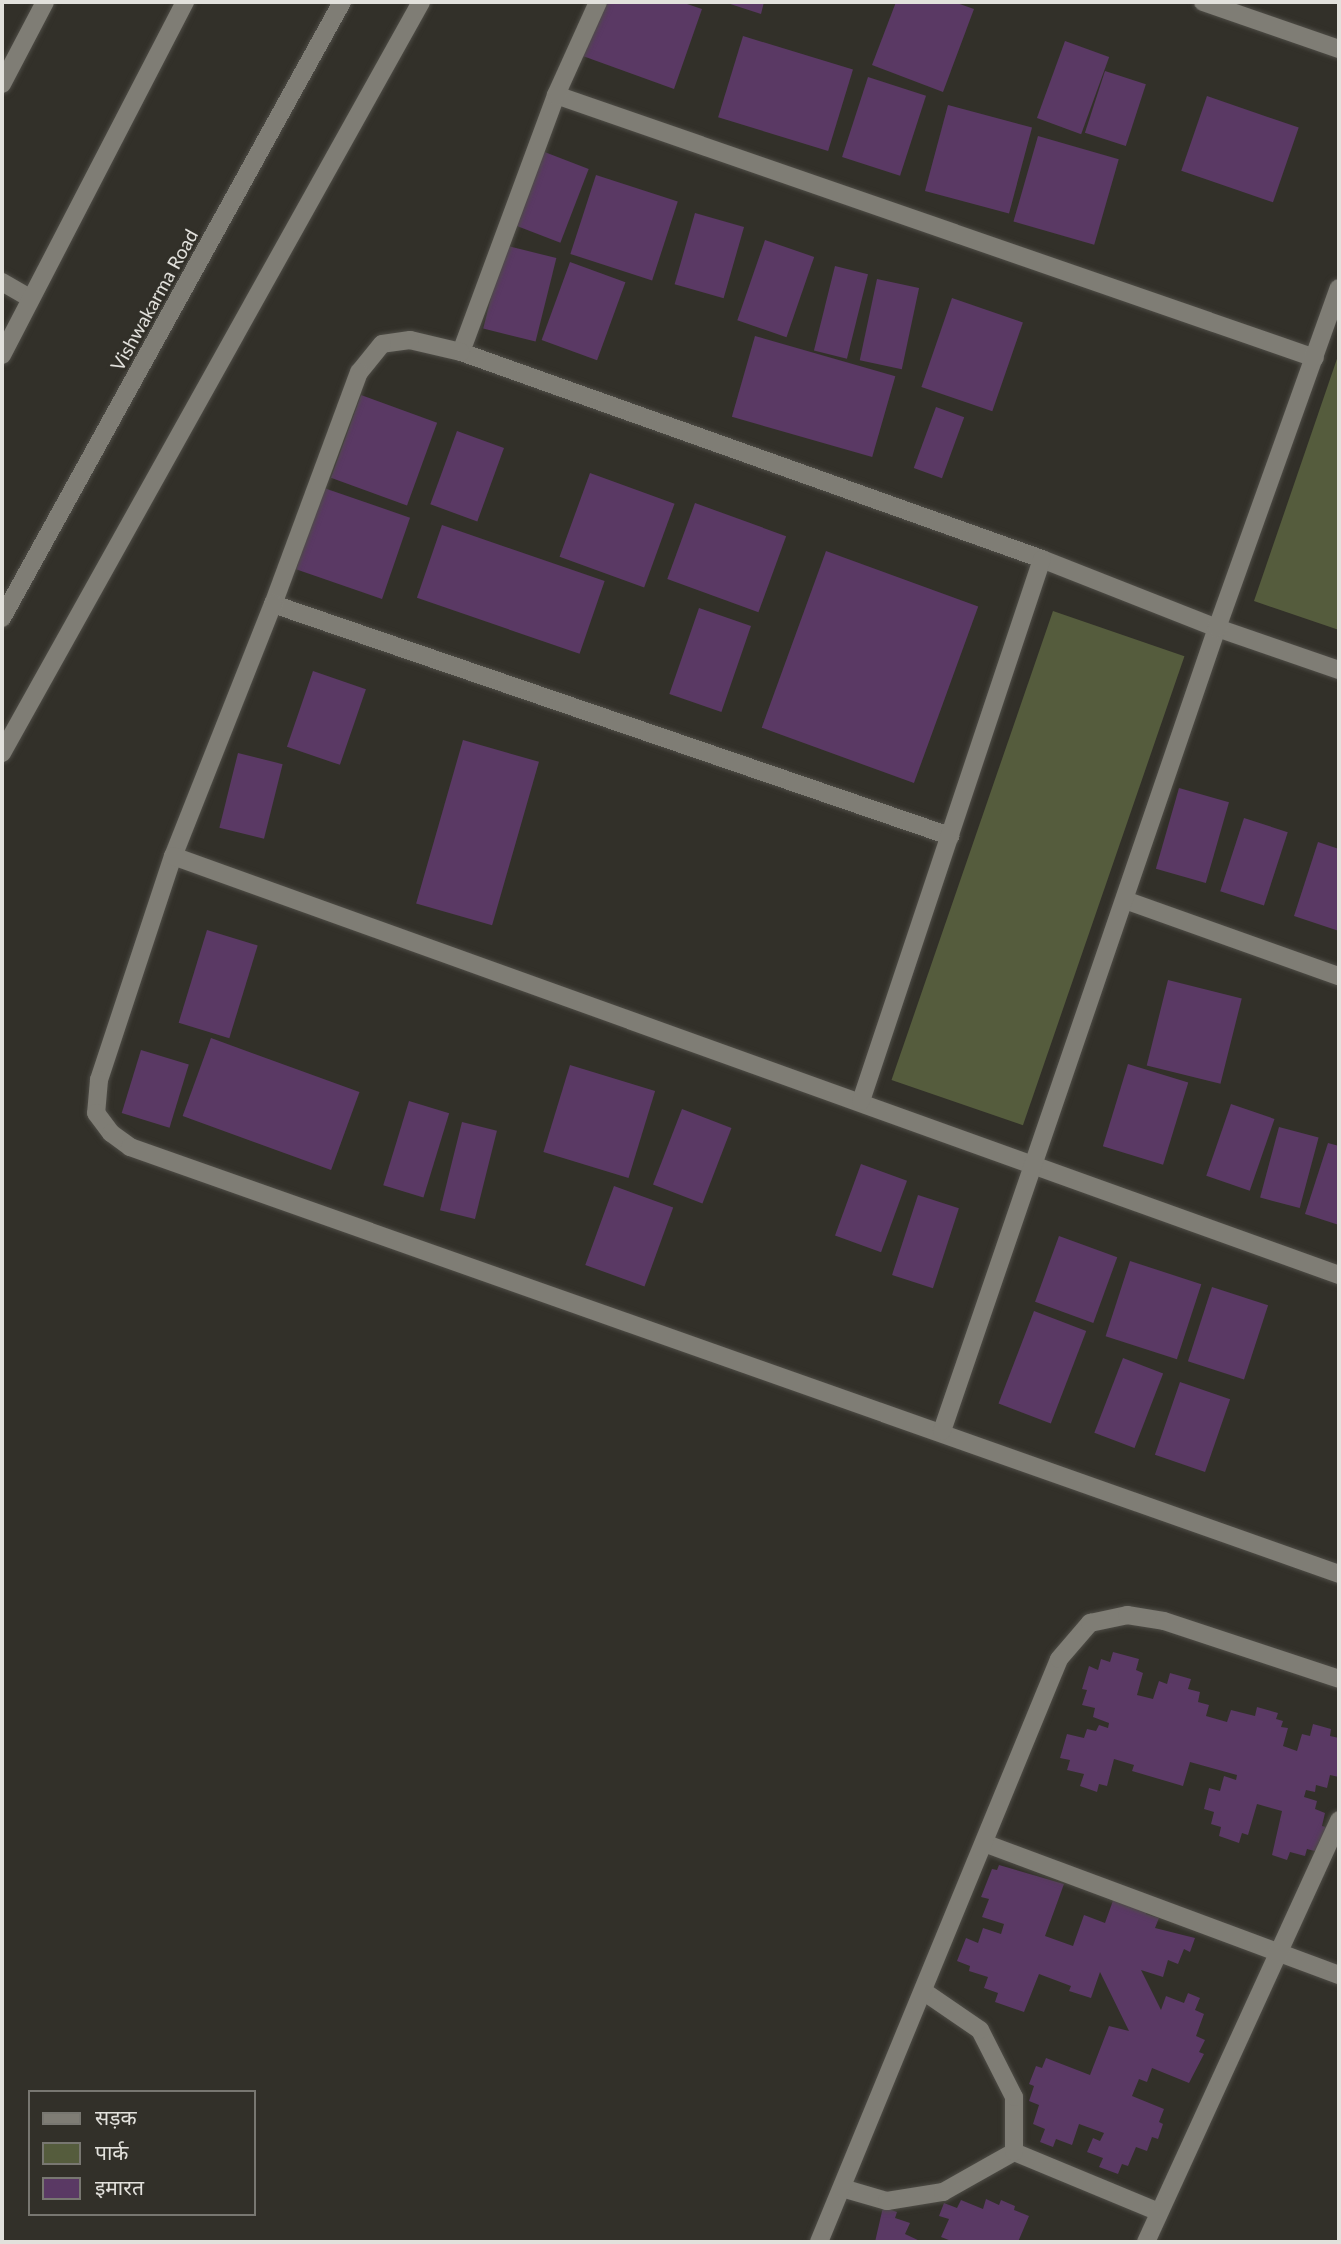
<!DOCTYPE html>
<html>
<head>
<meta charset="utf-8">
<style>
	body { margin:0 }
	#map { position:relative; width:1341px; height:2244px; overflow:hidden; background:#323029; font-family:Lato,"Noto Sans Devanagari",sans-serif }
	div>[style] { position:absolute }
	.green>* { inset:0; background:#555c3d; transform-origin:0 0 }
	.building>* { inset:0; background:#5a3964; transform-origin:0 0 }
	.roads { filter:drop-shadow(0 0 2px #4e4c46) drop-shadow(0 0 2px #4e4c46) }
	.lane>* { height:18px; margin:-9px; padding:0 9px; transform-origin:9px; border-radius:9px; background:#7f7d75 }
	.street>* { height:18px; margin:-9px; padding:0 9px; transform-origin:9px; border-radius:9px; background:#7f7d75 }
	.secondary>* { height:18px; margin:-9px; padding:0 9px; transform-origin:9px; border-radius:9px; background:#7f7d75 }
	span { translate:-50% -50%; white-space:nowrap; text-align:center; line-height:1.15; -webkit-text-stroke:5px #323029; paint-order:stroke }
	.street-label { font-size:19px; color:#e2e1dc }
	.frame { position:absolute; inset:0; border:4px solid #e2e1dc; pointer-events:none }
	.legend { position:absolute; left:28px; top:2090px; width:228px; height:126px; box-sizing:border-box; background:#323029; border:2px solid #787771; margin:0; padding:9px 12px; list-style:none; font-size:21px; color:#e2e1dc }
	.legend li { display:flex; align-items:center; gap:14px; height:35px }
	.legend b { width:35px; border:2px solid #787771 }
</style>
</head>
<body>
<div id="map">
	<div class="green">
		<i style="clip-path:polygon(1339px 353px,1339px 630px,1254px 601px)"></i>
		<i style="left:1053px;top:611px;width:139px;height:496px;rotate:19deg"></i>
	</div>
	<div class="building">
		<i style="clip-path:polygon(604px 2px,681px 2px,702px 9px,674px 89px,580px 55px)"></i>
		<i style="clip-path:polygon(724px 2px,764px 2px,761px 14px)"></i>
		<i style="clip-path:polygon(896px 2px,954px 2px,974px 9px,943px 92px,872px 65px)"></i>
		<i style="left:743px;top:36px;width:115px;height:85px;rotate:17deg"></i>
		<i style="left:1065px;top:41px;width:47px;height:82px;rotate:20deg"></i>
		<i style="left:1105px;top:71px;width:43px;height:65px;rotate:18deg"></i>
		<i style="left:868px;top:77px;width:61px;height:84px;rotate:18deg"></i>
		<i style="left:1207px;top:96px;width:97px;height:79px;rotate:19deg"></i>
		<i style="left:948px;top:105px;width:87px;height:89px;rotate:15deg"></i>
		<i style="left:1038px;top:136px;width:84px;height:89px;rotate:16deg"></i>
		<i style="left:542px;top:151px;width:50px;height:79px;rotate:21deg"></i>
		<i style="left:596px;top:175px;width:86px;height:83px;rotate:18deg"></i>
		<i style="left:695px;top:213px;width:51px;height:74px;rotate:16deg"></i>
		<i style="left:765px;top:240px;width:52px;height:85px;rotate:19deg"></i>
		<i style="left:504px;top:245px;width:54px;height:86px;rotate:14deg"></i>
		<i style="left:570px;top:262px;width:59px;height:83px;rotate:20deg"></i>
		<i style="left:835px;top:266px;width:34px;height:87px;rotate:14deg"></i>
		<i style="left:877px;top:279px;width:43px;height:83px;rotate:12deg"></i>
		<i style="left:952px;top:298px;width:75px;height:94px;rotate:19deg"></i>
		<i style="left:755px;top:336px;width:146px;height:84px;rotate:16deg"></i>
		<i style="left:361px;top:395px;width:81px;height:88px;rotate:20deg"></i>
		<i style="left:936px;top:407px;width:30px;height:65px;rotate:20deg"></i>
		<i style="left:457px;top:431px;width:50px;height:78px;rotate:20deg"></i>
		<i style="left:590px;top:473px;width:90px;height:89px;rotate:20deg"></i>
		<i style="left:324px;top:488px;width:91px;height:86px;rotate:19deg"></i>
		<i style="left:695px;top:503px;width:97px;height:81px;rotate:20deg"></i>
		<i style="left:442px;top:525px;width:172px;height:77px;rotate:19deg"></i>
		<i style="left:826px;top:551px;width:162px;height:188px;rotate:20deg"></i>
		<i style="left:699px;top:608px;width:55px;height:91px;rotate:19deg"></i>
		<i style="left:313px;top:671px;width:56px;height:80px;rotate:19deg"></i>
		<i style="left:463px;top:740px;width:79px;height:170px;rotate:16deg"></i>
		<i style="left:238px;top:753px;width:46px;height:77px;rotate:14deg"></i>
		<i style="left:1179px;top:788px;width:52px;height:84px;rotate:16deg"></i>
		<i style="left:1244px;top:818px;width:46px;height:77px;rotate:18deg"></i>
		<i style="clip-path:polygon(1318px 842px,1339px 849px,1339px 931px,1294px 916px)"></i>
		<i style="left:207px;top:930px;width:53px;height:97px;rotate:17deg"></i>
		<i style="left:1168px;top:980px;width:76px;height:88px;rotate:14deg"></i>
		<i style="left:211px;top:1038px;width:158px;height:83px;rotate:20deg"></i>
		<i style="left:141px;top:1050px;width:50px;height:66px;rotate:17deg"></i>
		<i style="left:1128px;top:1064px;width:63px;height:86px;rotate:17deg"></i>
		<i style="left:570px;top:1065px;width:89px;height:91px;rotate:17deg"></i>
		<i style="left:409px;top:1101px;width:42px;height:88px;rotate:17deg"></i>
		<i style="left:1231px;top:1104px;width:46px;height:76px;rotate:19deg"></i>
		<i style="left:682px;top:1109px;width:53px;height:81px;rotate:21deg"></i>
		<i style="left:462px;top:1122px;width:36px;height:91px;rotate:14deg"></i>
		<i style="left:1279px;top:1127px;width:41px;height:73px;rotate:15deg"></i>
		<i style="clip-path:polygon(1328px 1143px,1339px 1146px,1339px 1225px,1305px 1214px)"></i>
		<i style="left:861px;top:1164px;width:49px;height:76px;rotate:20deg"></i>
		<i style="left:614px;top:1186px;width:63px;height:84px;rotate:20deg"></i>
		<i style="left:918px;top:1195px;width:43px;height:84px;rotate:18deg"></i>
		<i style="left:1059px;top:1236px;width:62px;height:70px;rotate:20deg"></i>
		<i style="left:1130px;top:1261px;width:75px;height:79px;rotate:18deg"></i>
		<i style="left:1212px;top:1287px;width:59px;height:78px;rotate:18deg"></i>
		<i style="left:1034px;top:1311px;width:56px;height:99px;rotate:21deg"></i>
		<i style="left:1123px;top:1358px;width:43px;height:80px;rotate:21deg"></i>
		<i style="left:1180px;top:1382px;width:53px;height:77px;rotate:19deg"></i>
		<i style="clip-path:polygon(1113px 1652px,1139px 1659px,1136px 1670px,1143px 1673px,1137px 1695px,1153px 1699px,1159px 1681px,1167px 1684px,1170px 1673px,1191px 1679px,1188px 1689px,1200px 1692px,1198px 1702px,1209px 1705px,1206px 1716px,1227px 1722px,1231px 1710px,1255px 1716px,1257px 1707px,1278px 1713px,1276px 1719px,1283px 1721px,1281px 1727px,1288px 1728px,1283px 1746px,1297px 1751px,1302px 1734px,1310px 1736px,1313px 1724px,1331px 1729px,1330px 1736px,1339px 1738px,1339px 1777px,1330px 1775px,1327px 1788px,1316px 1785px,1315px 1792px,1306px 1790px,1304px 1797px,1317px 1801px,1315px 1809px,1325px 1813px,1322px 1826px,1329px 1828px,1322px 1853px,1307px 1849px,1305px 1856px,1290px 1852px,1287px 1860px,1272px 1855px,1282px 1811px,1257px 1804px,1248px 1835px,1242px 1833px,1239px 1843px,1219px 1836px,1221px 1827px,1211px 1824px,1214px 1812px,1204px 1809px,1209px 1788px,1220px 1791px,1224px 1776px,1236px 1780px,1237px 1775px,1190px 1762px,1183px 1786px,1132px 1771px,1134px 1765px,1114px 1759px,1107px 1786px,1099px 1784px,1097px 1792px,1080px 1786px,1084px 1774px,1067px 1770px,1070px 1760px,1060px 1758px,1067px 1734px,1084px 1738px,1087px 1729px,1096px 1731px,1099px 1725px,1108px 1728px,1109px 1723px,1093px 1717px,1095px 1708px,1082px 1705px,1087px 1690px,1082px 1689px,1089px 1666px,1098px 1670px,1101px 1659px,1110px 1662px)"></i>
		<i style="clip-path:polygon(999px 1865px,1064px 1884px,1045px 1936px,1073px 1946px,1084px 1915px,1105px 1923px,1115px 1895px,1148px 1907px,1146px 1914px,1159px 1918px,1155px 1928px,1195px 1938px,1190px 1952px,1184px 1949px,1178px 1964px,1168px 1960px,1163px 1977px,1141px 1970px,1161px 2010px,1166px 1996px,1184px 2003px,1188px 1993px,1200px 1998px,1195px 2010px,1204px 2014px,1196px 2036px,1205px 2040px,1199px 2052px,1204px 2054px,1189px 2083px,1152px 2068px,1147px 2082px,1139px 2079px,1132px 2096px,1164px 2109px,1159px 2122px,1163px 2124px,1158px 2139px,1152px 2137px,1147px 2151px,1136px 2147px,1128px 2166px,1122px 2164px,1118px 2174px,1099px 2167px,1103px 2158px,1087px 2152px,1093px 2138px,1100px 2141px,1104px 2133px,1079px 2124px,1072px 2145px,1056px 2139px,1053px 2147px,1040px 2142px,1045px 2129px,1033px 2124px,1039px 2105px,1029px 2101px,1034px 2086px,1029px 2084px,1036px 2066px,1042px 2068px,1046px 2058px,1090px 2075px,1109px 2026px,1129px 2031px,1100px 1972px,1091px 1998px,1069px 1991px,1071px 1986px,1039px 1974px,1024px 2012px,995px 2002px,998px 1993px,984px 1988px,988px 1977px,969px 1971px,970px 1966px,957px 1961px,966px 1938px,978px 1943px,983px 1928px,1001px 1934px,1004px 1924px,982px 1917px,989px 1899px,981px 1897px,992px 1869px,997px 1870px)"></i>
		<i style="clip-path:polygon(986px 2199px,999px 2205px,1001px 2200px,1015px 2206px,1014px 2210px,1029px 2216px,1018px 2242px,954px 2242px,941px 2237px,949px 2219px,939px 2216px,944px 2203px,957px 2208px,961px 2200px,983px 2209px)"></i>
		<i style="clip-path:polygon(883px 2207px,897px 2212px,895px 2218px,910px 2223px,905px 2234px,922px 2242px,875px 2242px)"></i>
	</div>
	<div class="roads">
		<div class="lane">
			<i style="left:2px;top:753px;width:860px;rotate:-60.84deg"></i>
		</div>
		<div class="street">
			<i style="left:1203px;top:2px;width:144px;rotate:19.1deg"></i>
			<i style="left:2px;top:84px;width:93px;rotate:-62.3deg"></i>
			<i style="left:556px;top:95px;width:803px;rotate:19.11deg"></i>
			<i style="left:2px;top:282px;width:32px;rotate:30deg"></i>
			<i style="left:461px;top:352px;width:274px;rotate:-69.7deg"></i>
			<i style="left:556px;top:95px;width:102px;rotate:-65.7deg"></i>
			<i style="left:273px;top:604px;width:716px;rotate:18.92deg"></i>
			<i style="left:1339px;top:670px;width:129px;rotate:-161deg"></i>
			<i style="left:1217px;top:628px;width:188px;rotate:-158.5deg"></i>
			<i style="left:1042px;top:559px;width:617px;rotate:-160.39deg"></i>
			<i style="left:461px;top:352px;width:52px;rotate:-166.8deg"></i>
			<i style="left:410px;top:340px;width:28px;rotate:172deg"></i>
			<i style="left:382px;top:344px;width:36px;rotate:129deg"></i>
			<i style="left:359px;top:372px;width:247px;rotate:110.3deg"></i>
			<i style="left:273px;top:604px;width:271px;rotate:111.6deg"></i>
			<i style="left:173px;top:856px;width:236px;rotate:108.3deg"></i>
			<i style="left:99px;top:1080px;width:33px;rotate:95deg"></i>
			<i style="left:96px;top:1113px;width:25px;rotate:53deg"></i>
			<i style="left:111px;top:1133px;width:24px;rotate:36deg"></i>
			<i style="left:130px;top:1147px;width:1282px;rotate:19.45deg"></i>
			<i style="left:173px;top:856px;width:1239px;rotate:19.77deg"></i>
			<i style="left:1125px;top:900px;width:227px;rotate:19.6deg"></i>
			<i style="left:861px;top:1101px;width:571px;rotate:-71.53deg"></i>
			<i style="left:942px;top:1431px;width:849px;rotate:-71.1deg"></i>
			<i style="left:1217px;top:628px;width:361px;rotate:-70.3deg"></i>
			<i style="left:984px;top:1843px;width:379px;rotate:20.4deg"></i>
			<i style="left:1014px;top:2152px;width:157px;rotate:22.5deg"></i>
			<i style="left:842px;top:2188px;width:47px;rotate:16.1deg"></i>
			<i style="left:887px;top:2201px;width:57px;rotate:-9.1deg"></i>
			<i style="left:943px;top:2192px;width:81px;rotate:-29.4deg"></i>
			<i style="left:1014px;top:2152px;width:55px;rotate:-90deg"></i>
			<i style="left:1014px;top:2097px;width:75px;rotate:-116.9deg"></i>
			<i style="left:980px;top:2030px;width:69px;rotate:-145.6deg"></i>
			<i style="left:819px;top:2242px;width:630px;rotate:-67.62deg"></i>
			<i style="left:1059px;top:1659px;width:48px;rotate:-49.3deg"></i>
			<i style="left:1090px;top:1623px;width:38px;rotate:-12deg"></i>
			<i style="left:1127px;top:1615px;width:37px;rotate:9deg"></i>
			<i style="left:1164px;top:1621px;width:184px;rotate:18.3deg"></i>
			<i style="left:1146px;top:2242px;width:464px;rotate:-65.4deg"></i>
		</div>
		<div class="secondary">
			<i style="left:2px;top:355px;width:398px;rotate:-62.6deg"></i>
			<i style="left:2px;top:618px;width:704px;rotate:-61.1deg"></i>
		</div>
	</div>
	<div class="street-label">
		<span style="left:154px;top:300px;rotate:-61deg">Vishwakarma Road</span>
	</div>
	<div class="frame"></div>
	<ul class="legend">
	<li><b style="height:9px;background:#7f7d75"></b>सड़क</li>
	<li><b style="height:19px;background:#555c3d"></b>पार्क</li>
	<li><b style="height:19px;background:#5a3964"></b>इमारत</li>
	</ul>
</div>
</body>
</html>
